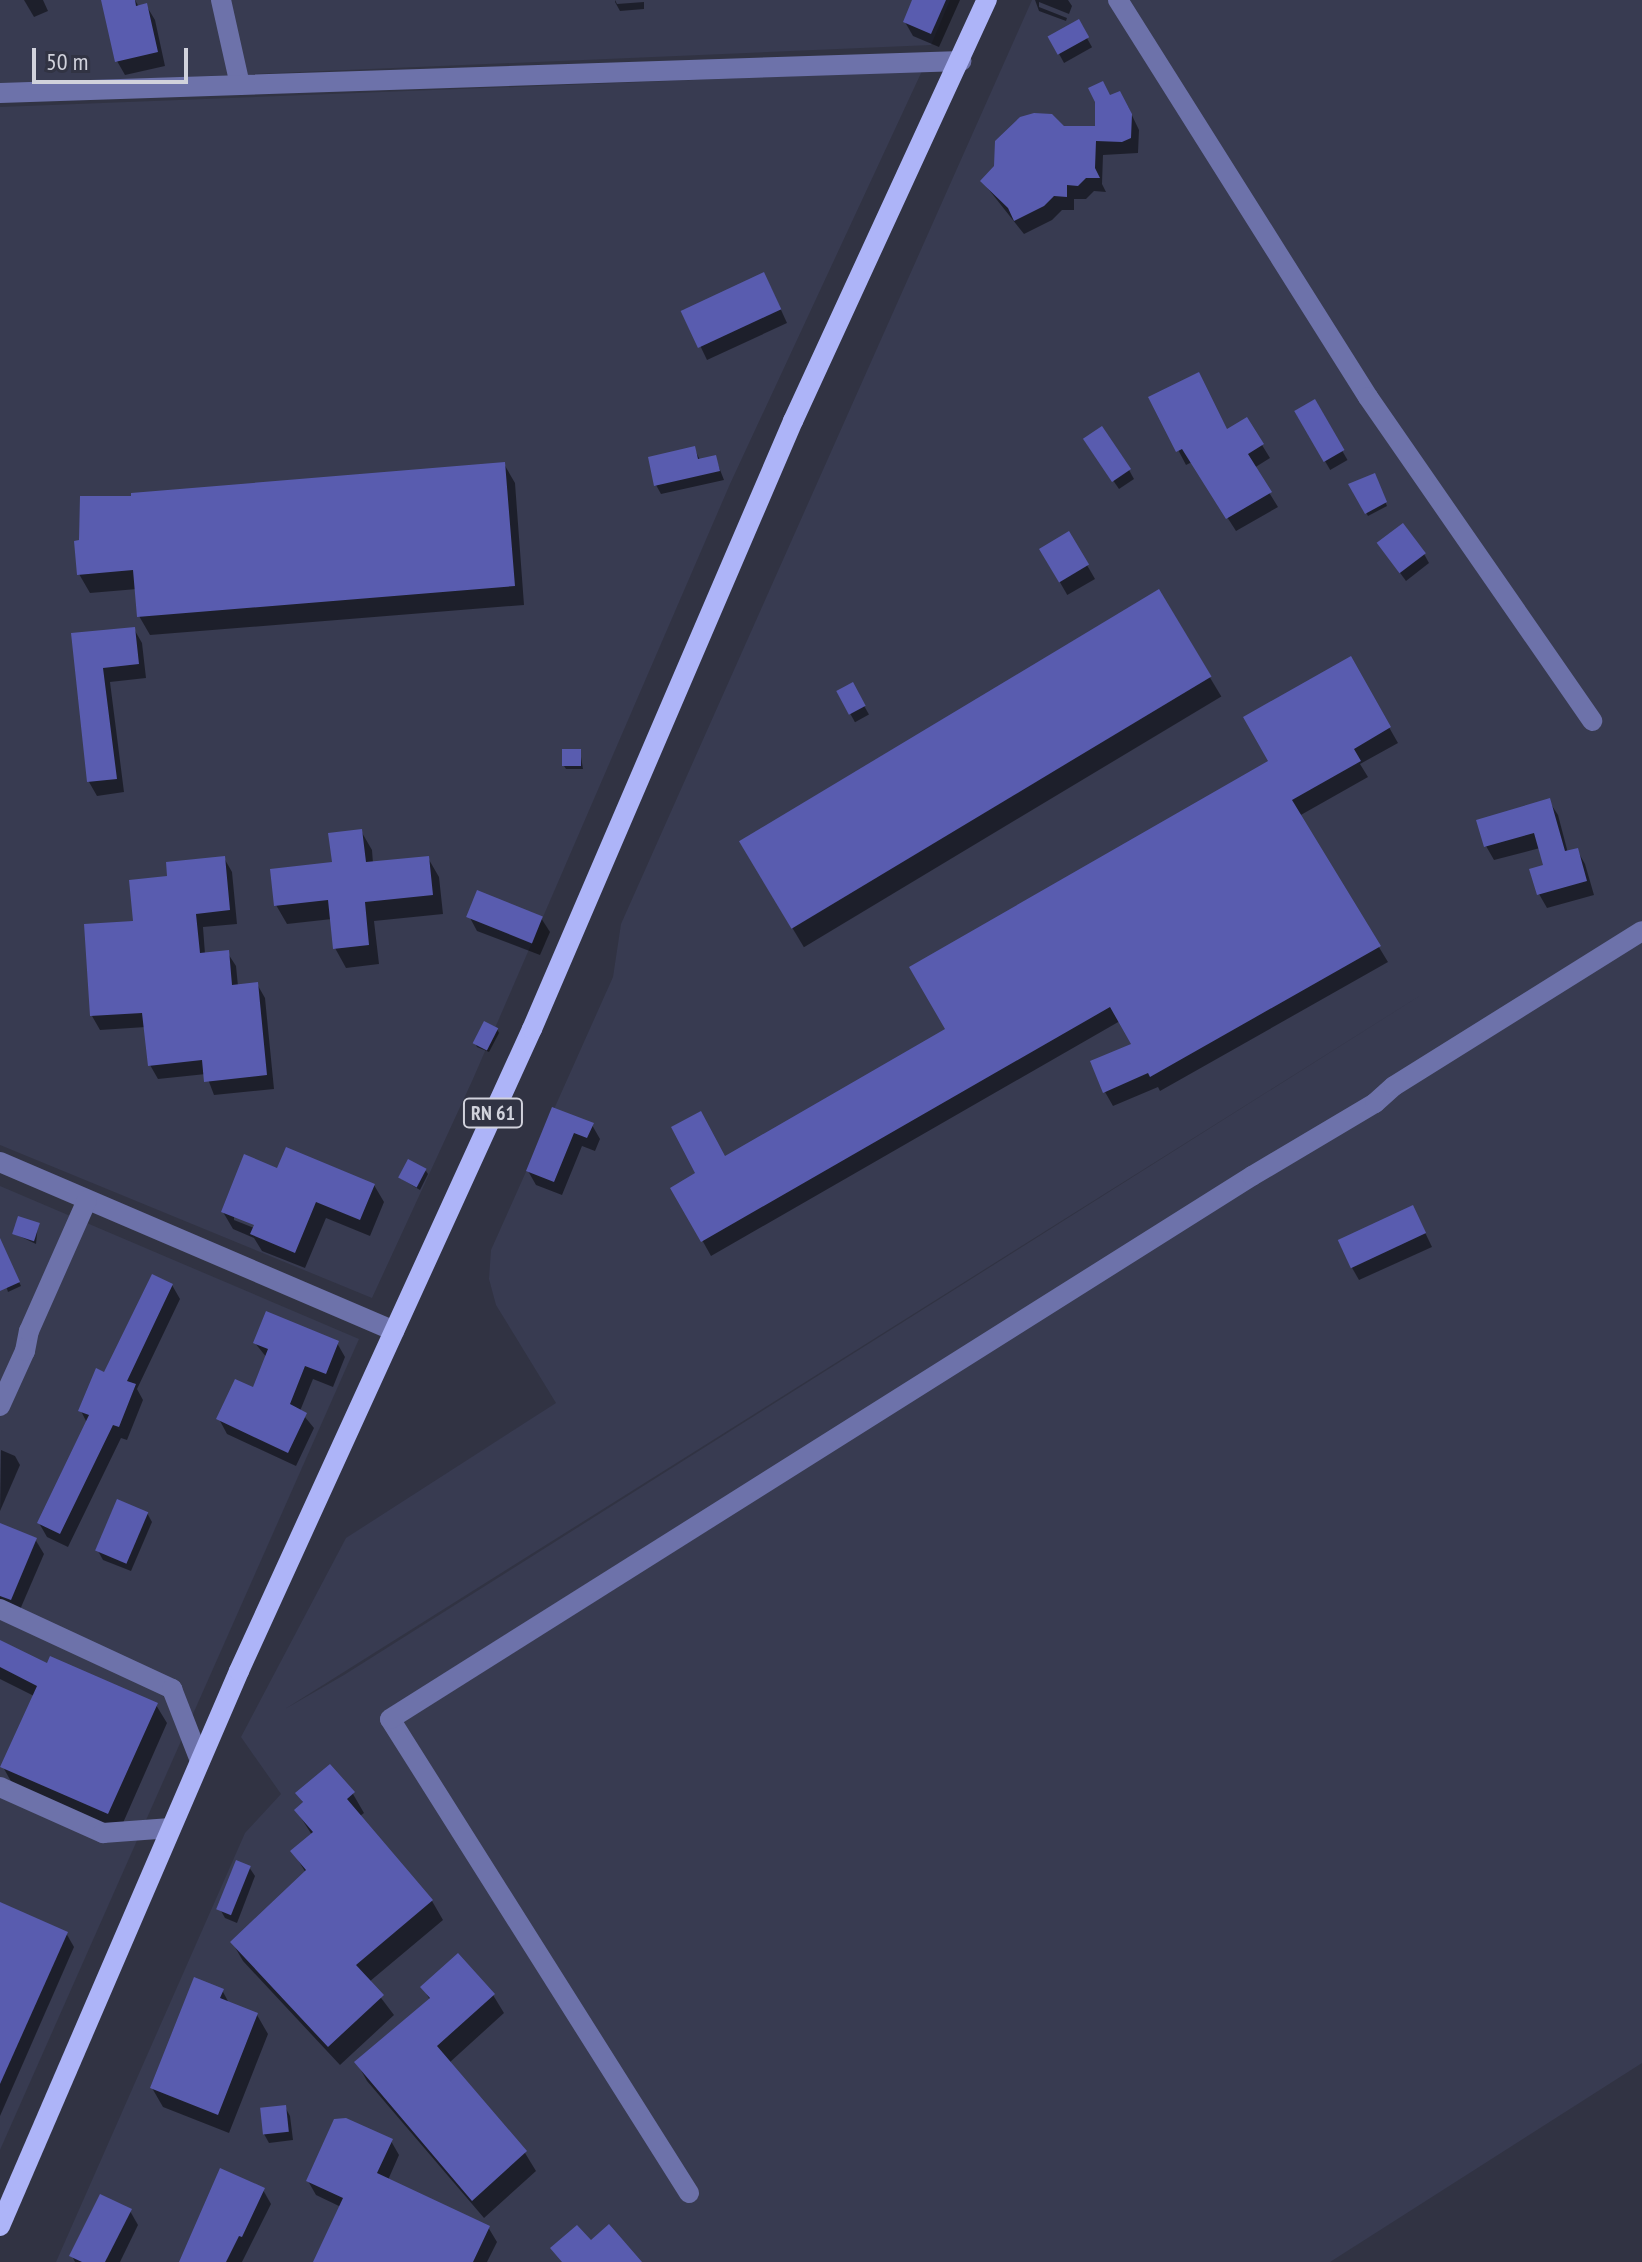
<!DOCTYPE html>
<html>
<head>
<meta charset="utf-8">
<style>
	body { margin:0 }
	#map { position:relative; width:1642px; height:2262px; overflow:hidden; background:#313343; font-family:"PT Sans Narrow",sans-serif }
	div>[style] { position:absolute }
	.built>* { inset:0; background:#383b51 }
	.shadow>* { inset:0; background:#0007; transform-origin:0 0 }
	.building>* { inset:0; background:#595caf; transform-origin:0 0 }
	.minor>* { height:20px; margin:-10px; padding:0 10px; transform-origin:10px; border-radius:10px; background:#6d72aa }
	.major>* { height:20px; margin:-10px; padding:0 10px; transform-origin:10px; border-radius:10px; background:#adb4f8 }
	span { translate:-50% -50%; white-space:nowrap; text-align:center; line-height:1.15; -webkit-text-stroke:8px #313343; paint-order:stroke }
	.shield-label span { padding:2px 6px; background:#313343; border:2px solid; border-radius:6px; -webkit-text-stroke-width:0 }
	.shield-label { font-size:20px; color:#d1d2dc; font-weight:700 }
	.scale { position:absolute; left:32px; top:48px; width:156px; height:36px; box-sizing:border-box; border:4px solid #d1d2dc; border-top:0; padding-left:10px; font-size:24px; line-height:28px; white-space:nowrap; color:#d1d2dc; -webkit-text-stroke:6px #313343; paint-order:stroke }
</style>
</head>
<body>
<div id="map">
	<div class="built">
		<i style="clip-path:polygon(0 0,950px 0,931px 45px,0 85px)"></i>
		<i style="clip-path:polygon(evenodd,1032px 0,1642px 0,1642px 2063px,1330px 2262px,56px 2262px,245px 1833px,281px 1794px,241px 1737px,346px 1538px,556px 1403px,496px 1305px,489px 1279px,491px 1250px,613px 977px,621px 924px,1032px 0,1429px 990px,344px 1675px,285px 1709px,1429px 990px)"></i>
		<i style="clip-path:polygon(922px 71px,730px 484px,473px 1079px,372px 1298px,0 1145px,0 107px)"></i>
		<i style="clip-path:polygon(0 1186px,359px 1339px,0 2150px)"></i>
	</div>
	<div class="shadow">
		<i style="clip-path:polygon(24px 0,43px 0,48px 11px,34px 17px)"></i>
		<i style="clip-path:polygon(103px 0,135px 0,139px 7px,146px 5px,155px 20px,165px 66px,125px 75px,117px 61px)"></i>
		<i style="clip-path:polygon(615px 0,617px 4px,644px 2px,644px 9px,620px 11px,615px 2px)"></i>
		<i style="clip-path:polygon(915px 0,960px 0,939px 47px,913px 36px,905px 22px)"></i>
		<i style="clip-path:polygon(1035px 0,1068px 0,1072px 6px,1069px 14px,1039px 2px,1039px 7px,1067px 18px,1066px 21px,1039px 11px)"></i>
		<i style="left:1078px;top:22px;width:29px;height:32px;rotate:61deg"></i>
		<i style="clip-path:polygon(1111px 98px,1128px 107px,1139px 130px,1138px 153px,1103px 155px,1102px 184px,1106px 192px,1094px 191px,1086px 199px,1074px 199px,1074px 210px,1062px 210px,1052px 220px,1024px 234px,982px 181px,1063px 127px,1097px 128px)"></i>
		<i style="clip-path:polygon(771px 288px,787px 323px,707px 360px,683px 310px)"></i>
		<i style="clip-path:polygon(1151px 398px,1262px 445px,1270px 458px,1254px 468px,1278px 507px,1236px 531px,1192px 462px,1186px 465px)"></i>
		<i style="left:1314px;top:402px;width:67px;height:20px;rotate:60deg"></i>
		<i style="clip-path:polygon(694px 448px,700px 460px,715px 457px,724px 480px,661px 494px,656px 485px)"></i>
		<i style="clip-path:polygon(1091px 448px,1129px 470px,1134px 479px,1119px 489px)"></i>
		<i style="clip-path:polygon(504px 464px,515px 483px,524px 605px,150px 635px,139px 616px,137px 589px,90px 593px,79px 574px,133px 498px)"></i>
		<i style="clip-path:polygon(1376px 479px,1387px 506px,1368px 516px,1351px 485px)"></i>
		<i style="left:1069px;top:534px;width:52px;height:32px;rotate:60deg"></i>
		<i style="clip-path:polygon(1384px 551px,1424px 554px,1429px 563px,1406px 581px)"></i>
		<i style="left:1158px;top:591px;width:123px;height:487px;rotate:59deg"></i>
		<i style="clip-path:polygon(134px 629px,142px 643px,146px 678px,110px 682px,124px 792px,97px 796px,89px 782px,73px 635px)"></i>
		<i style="clip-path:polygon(1350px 659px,1398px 743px,1360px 764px,1368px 777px,1299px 816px,1388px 962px,1160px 1091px,1158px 1087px,1113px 1106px,1105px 1092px,1134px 1045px,1120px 1021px,711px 1256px,673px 1188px,948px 1030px,1271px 762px)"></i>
		<i style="left:852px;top:684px;width:35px;height:16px;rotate:61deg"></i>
		<i style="clip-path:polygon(580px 751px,583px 769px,566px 769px,564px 766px)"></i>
		<i style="clip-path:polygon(1549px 801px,1558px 815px,1568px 853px,1577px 850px,1585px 864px,1594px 895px,1547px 908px,1539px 894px,1545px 866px,1540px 848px,1494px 860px,1486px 846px)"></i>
		<i style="clip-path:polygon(361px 831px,372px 850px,373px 863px,428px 858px,439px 877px,443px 914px,374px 921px,379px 964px,346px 968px,335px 948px,332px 919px,287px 924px,276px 905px,334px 864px)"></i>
		<i style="clip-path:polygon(224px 858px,232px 872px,237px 924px,203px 927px,205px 954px,227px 952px,236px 966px,238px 986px,257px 984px,265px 998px,274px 1089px,214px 1095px,206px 1074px,158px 1079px,150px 1065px,146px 1027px,100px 1030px,92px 1016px,135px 923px,169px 878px)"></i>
		<i style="clip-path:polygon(469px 916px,541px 918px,550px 932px,540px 955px,477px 931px)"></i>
		<i style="clip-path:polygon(497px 1029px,499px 1033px,489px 1052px,477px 1047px,475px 1043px)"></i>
		<i style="clip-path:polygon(553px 1109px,592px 1125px,600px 1139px,595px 1151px,582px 1146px,562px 1195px,536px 1185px,528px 1171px)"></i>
		<i style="clip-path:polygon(evenodd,278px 1170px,374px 1185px,384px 1202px,370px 1236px,326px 1218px,305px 1268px,262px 1251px,254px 1238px,233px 1229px,223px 1212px,278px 1170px,234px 1215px,264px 1227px,262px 1231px,234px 1220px,234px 1215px)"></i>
		<i style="clip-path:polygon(426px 1171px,428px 1174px,420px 1190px,400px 1178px)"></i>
		<i style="clip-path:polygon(1420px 1222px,1432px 1247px,1359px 1280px,1351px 1266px)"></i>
		<i style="clip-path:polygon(38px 1225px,36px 1244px,15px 1234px)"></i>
		<i style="clip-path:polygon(10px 1263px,21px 1286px,8px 1292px,0 1267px)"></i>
		<i style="clip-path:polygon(172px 1285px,180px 1299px,137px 1389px,143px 1400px,127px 1440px,121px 1438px,68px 1547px,47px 1537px,39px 1523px,87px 1423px,81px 1411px)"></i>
		<i style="clip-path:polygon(255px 1343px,337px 1343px,345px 1357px,333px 1387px,313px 1379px,300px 1411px,314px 1428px,296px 1466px,227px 1434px,219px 1419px,254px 1390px,267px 1358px)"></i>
		<i style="clip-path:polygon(1px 1450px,15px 1456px,20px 1465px,0 1511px)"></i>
		<i style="clip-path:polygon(147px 1513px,152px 1522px,131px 1571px,103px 1560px,98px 1551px)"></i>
		<i style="clip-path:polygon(0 1533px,35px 1539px,44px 1554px,19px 1612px,0 1604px)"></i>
		<i style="clip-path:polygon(0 1642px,48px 1666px,156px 1705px,167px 1723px,119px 1832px,13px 1785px,3px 1767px,34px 1696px,0 1679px)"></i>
		<i style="clip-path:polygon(298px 1794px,353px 1794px,364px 1813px,360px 1816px,432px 1901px,443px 1920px,369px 1982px,394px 2015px,340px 2065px,243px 1961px,232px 1942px,306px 1873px,293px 1852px,312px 1835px,296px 1810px,304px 1804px)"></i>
		<i style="clip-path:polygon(249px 1867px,255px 1876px,237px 1923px,225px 1918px,220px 1909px)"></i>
		<i style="clip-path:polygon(0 1904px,66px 1933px,74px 1947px,0 2116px)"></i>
		<i style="clip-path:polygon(423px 1988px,493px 1995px,504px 2013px,449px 2063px,525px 2153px,536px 2171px,484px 2218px,367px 2081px,357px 2063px,430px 2000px)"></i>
		<i style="clip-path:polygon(222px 1990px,230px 2005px,257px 2015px,268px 2034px,229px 2133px,163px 2107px,152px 2088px)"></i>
		<i style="clip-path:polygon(285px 2107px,290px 2116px,293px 2140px,269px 2143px,264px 2134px)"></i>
		<i style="clip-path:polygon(391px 2141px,399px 2155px,388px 2180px,488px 2227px,497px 2242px,487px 2262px,315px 2262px,341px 2207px,316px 2195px,308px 2181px)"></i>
		<i style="clip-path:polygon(263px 2190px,271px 2204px,242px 2262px,181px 2262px)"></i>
		<i style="clip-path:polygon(130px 2211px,138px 2225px,120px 2262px,75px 2262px,72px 2256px)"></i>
	</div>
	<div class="building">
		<i style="clip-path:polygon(101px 0,135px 0,136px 6px,147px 3px,158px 52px,115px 62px)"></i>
		<i style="clip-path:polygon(912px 0,946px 0,931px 34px,903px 22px)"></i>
		<i style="left:1079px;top:19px;width:21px;height:36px;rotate:61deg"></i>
		<i style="clip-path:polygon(1103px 81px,1110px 95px,1120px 91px,1132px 114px,1131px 138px,1122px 142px,1096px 141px,1095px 168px,1100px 178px,1086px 178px,1078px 186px,1067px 185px,1067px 197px,1054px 196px,1044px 206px,1014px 221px,1008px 208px,980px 181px,994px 166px,995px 141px,1020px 117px,1034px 113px,1052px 114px,1064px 126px,1095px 126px,1095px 102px,1088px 88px)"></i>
		<i style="left:764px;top:272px;width:41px;height:92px;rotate:65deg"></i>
		<i style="clip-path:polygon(1199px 372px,1227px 429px,1247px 417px,1264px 444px,1248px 454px,1272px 492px,1226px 519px,1182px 449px,1176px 452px,1148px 397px)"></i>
		<i style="left:1315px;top:399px;width:59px;height:24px;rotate:60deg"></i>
		<i style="left:1102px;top:426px;width:52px;height:23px;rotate:56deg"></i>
		<i style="clip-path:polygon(695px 446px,698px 459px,716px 455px,720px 471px,654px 486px,648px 457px)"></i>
		<i style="clip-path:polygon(505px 462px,515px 586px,137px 617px,133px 570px,77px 575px,74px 541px,79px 540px,80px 496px,131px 496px,131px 493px)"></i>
		<i style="clip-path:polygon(1375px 473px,1387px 502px,1365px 514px,1348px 484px)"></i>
		<i style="left:1403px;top:523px;width:38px;height:33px;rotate:53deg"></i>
		<i style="left:1069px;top:531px;width:39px;height:35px;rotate:59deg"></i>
		<i style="left:1159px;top:589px;width:102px;height:490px;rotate:59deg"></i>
		<i style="clip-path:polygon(135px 627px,139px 664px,103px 668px,117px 779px,87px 782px,71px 633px)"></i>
		<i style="clip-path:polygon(1351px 656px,1391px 727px,1354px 749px,1361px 761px,1292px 800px,1381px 946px,1150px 1077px,1148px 1073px,1103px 1093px,1090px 1061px,1131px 1044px,1110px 1007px,701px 1242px,670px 1188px,695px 1173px,671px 1127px,701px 1111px,725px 1156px,945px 1029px,909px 967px,1268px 761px,1243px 717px)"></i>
		<i style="left:853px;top:682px;width:27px;height:19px;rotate:62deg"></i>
		<i style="left:562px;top:749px;width:19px;height:17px"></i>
		<i style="clip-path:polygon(1550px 798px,1565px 851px,1578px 848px,1587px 881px,1537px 895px,1529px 869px,1543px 865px,1534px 833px,1484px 847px,1476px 820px)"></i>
		<i style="clip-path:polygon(362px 829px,366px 862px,429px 856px,433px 895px,365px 902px,369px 945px,333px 949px,328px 900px,274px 906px,270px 869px,332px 862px,328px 833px)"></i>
		<i style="clip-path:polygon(225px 856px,230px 910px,196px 914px,200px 953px,229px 950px,232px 985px,258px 982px,267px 1075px,204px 1082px,202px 1060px,148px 1066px,142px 1013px,90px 1016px,84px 924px,133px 921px,129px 880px,167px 876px,166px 862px)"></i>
		<i style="left:477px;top:890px;width:71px;height:29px;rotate:22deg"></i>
		<i style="left:484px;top:1021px;width:16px;height:25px;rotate:27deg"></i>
		<i style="clip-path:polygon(552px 1107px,594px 1123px,587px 1138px,574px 1133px,554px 1182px,526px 1171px)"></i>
		<i style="clip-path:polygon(286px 1147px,375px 1184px,360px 1220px,316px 1202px,295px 1253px,250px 1234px,254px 1225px,221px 1212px,244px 1154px,277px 1168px)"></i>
		<i style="left:408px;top:1159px;width:21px;height:21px;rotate:28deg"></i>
		<i style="left:1413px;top:1205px;width:31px;height:83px;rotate:65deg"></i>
		<i style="left:18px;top:1216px;width:23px;height:19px;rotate:18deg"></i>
		<i style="clip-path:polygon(0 1238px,20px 1282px,0 1291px)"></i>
		<i style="clip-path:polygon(152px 1274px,173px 1284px,127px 1381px,136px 1384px,119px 1427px,113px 1425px,60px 1534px,37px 1523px,89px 1415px,78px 1411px,96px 1368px,104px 1372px)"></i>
		<i style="clip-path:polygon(266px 1311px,339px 1341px,326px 1374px,305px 1366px,290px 1404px,307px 1413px,288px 1453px,216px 1419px,235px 1379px,253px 1387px,268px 1349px,253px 1343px)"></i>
		<i style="left:117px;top:1499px;width:34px;height:56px;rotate:23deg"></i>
		<i style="clip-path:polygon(0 1523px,37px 1538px,11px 1600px,0 1596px)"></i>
		<i style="clip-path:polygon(0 1640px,47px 1663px,50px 1656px,158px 1703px,108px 1814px,0 1767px,37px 1686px,0 1667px)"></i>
		<i style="clip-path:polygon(330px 1764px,355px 1792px,347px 1799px,433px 1900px,356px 1965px,384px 1995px,328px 2047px,230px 1942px,306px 1870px,290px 1851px,313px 1832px,294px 1810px,303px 1802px,295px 1793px)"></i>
		<i style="left:236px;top:1860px;width:16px;height:53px;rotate:22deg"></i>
		<i style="clip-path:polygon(0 1902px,68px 1932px,0 2084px)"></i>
		<i style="clip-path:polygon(458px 1953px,495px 1994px,437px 2046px,527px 2151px,472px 2201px,354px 2062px,430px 1998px,420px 1987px)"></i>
		<i style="clip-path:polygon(194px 1977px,224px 1989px,220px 1998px,258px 2013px,218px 2115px,150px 2088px)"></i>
		<i style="left:286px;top:2105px;width:27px;height:26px;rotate:84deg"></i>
		<i style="clip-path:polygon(346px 2118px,393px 2139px,377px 2173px,490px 2226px,473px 2262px,313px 2262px,343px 2198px,306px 2181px,334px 2119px)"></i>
		<i style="clip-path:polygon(220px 2168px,265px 2188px,242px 2237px,239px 2236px,226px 2262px,179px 2262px)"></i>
		<i style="clip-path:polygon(100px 2194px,132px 2209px,105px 2262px,82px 2262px,69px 2256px)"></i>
		<i style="clip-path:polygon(609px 2224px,642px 2262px,562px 2262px,550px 2248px,577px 2225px,591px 2240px)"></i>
	</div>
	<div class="minor">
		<i style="left:221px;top:0;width:87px;rotate:77.4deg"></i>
		<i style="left:1118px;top:0;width:469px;rotate:57.8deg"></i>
		<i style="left:1368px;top:397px;width:394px;rotate:55.3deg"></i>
		<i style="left:0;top:93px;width:962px;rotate:-1.91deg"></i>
		<i style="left:0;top:1162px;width:429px;rotate:23.2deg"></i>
		<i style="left:0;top:1406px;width:60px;rotate:-65.6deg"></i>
		<i style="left:25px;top:1351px;width:20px;rotate:-79deg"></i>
		<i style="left:29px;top:1331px;width:143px;rotate:-66.1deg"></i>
		<i style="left:0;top:1609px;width:190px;rotate:24.9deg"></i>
		<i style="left:172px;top:1689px;width:77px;rotate:68.7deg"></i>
		<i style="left:0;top:1787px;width:113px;rotate:24.1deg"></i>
		<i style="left:103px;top:1833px;width:68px;rotate:-4.2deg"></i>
		<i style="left:689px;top:2193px;width:560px;rotate:-122.24deg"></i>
		<i style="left:390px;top:1719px;width:1019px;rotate:-32.21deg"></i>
		<i style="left:1252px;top:1176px;width:143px;rotate:-30.7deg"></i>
		<i style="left:1375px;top:1103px;width:25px;rotate:-42deg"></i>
		<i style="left:1394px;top:1086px;width:292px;rotate:-32deg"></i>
	</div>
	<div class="major">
		<i style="left:0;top:2226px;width:604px;rotate:-66.7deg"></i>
		<i style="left:239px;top:1671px;width:706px;rotate:-65.47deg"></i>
		<i style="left:532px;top:1029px;width:662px;rotate:-66.77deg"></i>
		<i style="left:793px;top:421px;width:464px;rotate:-65.3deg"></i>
	</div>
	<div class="shield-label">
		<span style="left:493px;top:1113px">RN 61</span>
	</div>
	<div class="scale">50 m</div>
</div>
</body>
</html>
